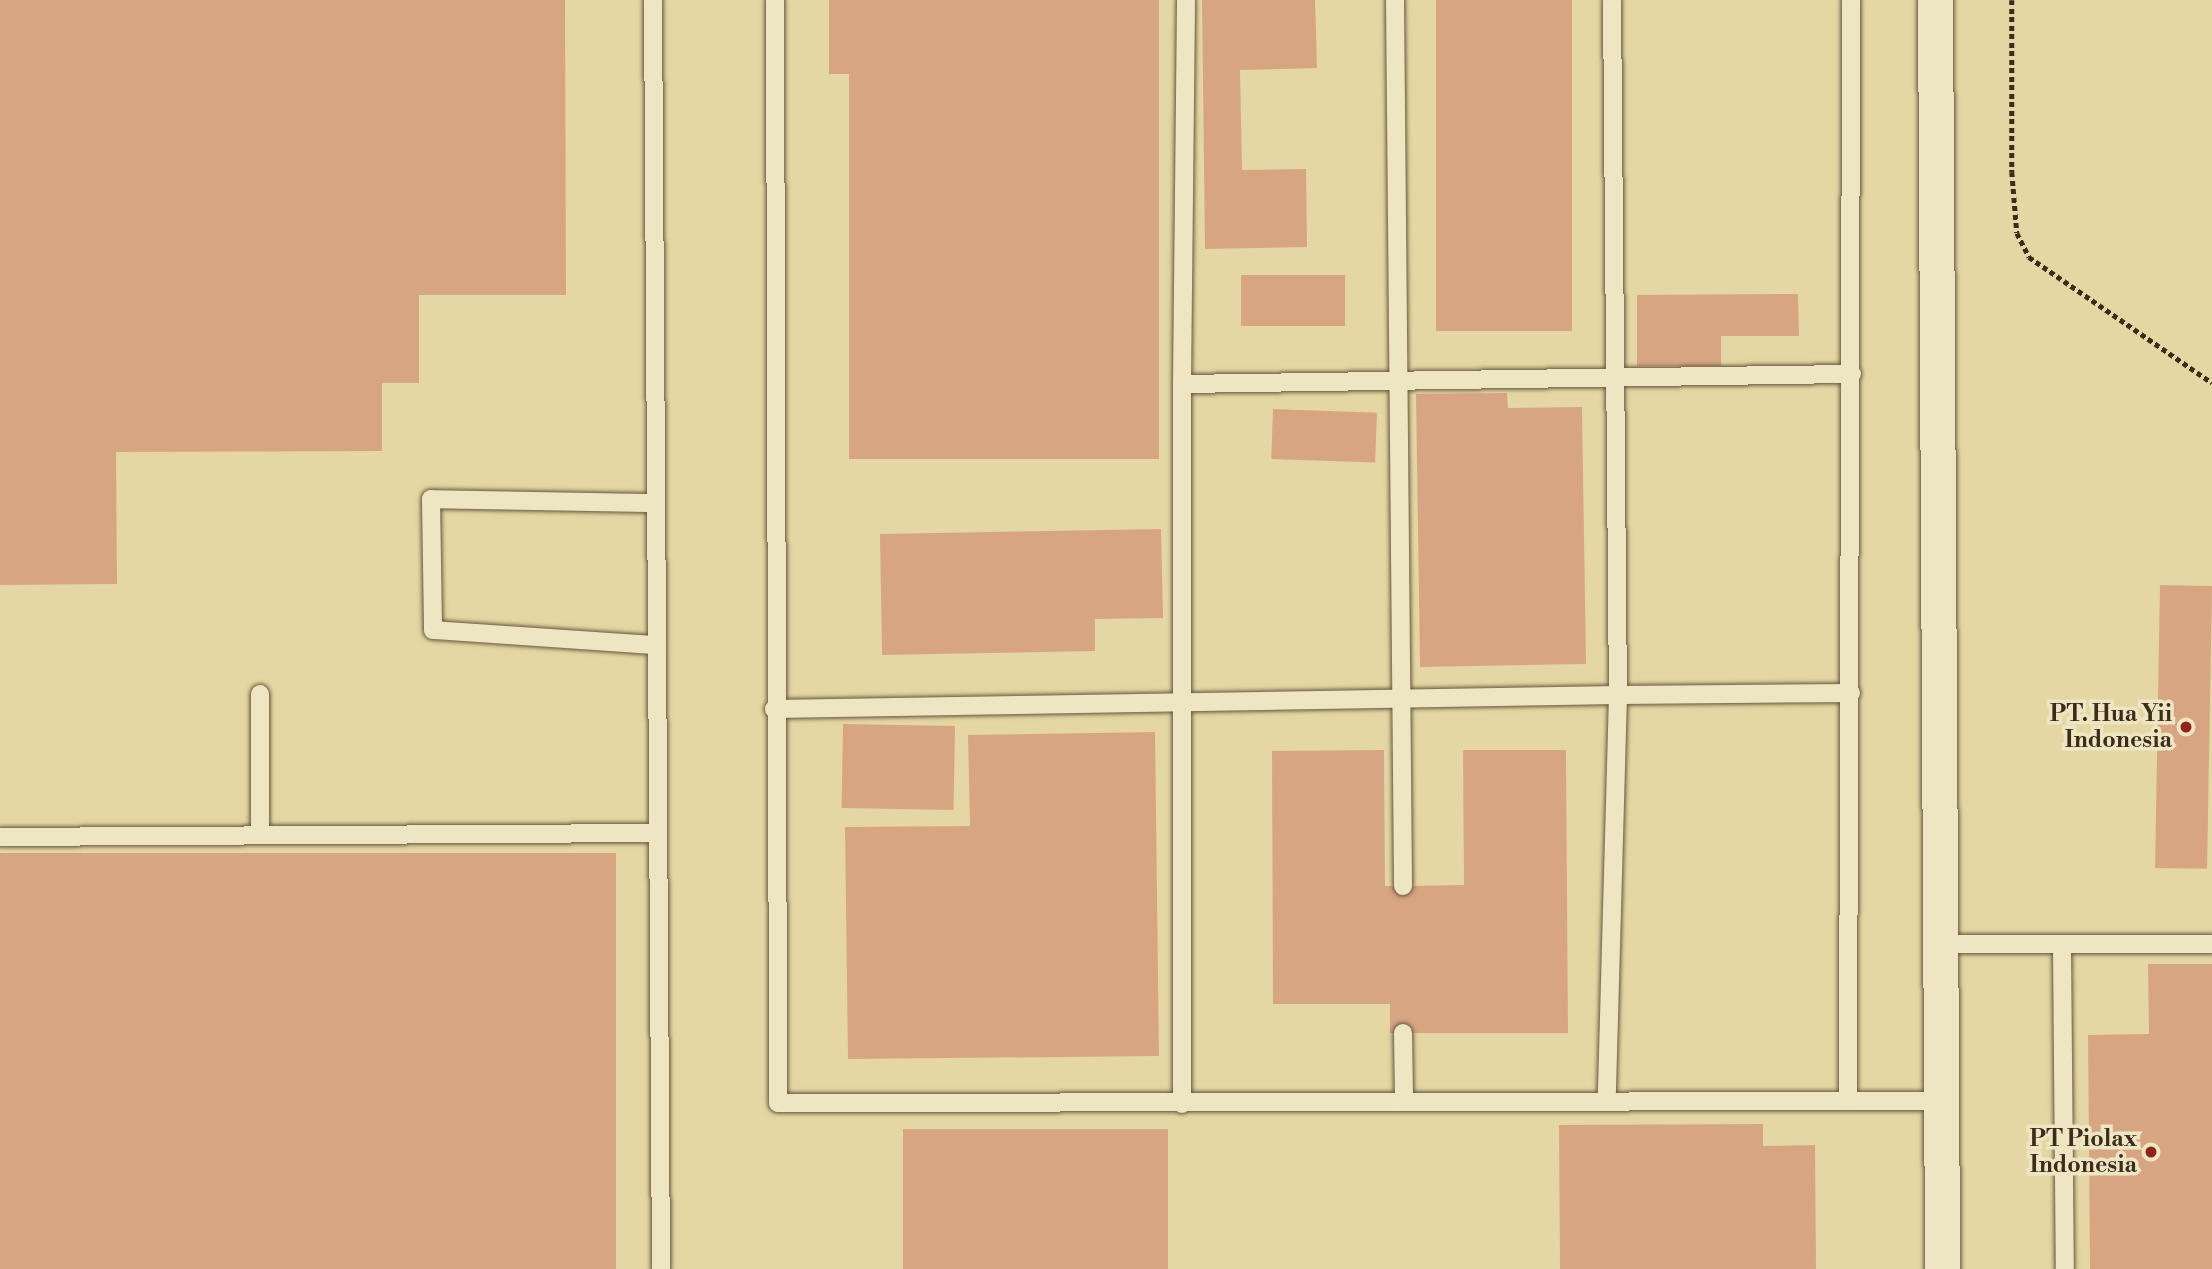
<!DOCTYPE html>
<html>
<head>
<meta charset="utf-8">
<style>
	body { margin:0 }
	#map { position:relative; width:2212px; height:1269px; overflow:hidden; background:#e5d7a3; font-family:"Libre Bodoni",serif }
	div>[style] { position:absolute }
	.building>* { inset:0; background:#d8a583; transform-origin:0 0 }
	.path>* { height:4.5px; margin-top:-2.25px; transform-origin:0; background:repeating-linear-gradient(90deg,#3b2c1b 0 5px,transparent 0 8.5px) }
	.roads { filter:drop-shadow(0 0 2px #66573d) drop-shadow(0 0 2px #66573d) }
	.lane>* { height:18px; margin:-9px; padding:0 9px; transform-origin:9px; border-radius:9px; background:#eee5c3 }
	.street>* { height:35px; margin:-17.5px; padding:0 17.5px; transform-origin:17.5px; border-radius:17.5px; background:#eee5c3 }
	.dots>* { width:19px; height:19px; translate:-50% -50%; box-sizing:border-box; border:4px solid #eee5c3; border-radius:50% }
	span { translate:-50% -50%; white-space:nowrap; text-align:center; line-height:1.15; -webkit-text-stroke:7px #eee5c3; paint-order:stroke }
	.poi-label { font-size:23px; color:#3b2c1b; font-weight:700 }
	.right { translate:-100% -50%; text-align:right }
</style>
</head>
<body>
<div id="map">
	<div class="building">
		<i style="clip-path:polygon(0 0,565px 0,566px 295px,419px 295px,419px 383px,382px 383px,382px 451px,116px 452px,117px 584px,0 585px)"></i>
		<i style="clip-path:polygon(829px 0,1159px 0,1159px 459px,849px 459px,849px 74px,829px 74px)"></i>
		<i style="clip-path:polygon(1202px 0,1315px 0,1317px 68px,1240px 70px,1242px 170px,1306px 169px,1307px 247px,1205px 249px)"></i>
		<i style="left:1436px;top:0;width:136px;height:331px"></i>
		<i style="left:1241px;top:275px;width:104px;height:51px"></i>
		<i style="clip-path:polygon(1798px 294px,1799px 336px,1721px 336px,1721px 366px,1637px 366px,1637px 295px)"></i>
		<i style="clip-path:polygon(1507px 393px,1508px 408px,1582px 407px,1586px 664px,1420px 667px,1416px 394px)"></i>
		<i style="left:1273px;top:409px;width:104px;height:50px;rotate:2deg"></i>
		<i style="clip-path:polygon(1161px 529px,1163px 618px,1095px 619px,1095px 651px,882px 655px,880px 534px)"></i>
		<i style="left:2160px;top:585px;width:52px;height:283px;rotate:1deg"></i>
		<i style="left:843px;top:724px;width:112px;height:84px;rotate:1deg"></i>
		<i style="clip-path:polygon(1155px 732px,1159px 1056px,848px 1059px,845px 827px,970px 826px,968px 735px)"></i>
		<i style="clip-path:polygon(1384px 750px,1385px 886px,1403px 886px,1464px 885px,1463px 750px,1566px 750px,1568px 1033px,1390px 1033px,1390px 1004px,1273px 1004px,1272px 751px)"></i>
		<i style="left:616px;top:853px;width:416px;height:616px;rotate:90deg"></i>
		<i style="clip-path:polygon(2148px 964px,2212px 964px,2212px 1269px,2090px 1269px,2088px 1035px,2149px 1034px)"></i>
		<i style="clip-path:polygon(1763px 1124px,1763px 1146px,1815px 1145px,1816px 1269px,1560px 1269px,1559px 1125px)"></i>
		<i style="left:903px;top:1129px;width:265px;height:140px"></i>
	</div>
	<div class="path">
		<i style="left:2012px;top:0;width:172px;rotate:90deg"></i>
		<i style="left:2012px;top:172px;width:61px;rotate:85.3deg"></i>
		<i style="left:2017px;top:233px;width:27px;rotate:63deg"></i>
		<i style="left:2029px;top:257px;width:222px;rotate:34.5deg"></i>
	</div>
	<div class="roads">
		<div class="lane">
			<i style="left:653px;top:0;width:1269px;rotate:89.64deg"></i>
			<i style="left:775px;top:0;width:1103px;rotate:89.84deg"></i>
			<i style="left:778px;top:1103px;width:1163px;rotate:-0.1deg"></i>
			<i style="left:1395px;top:0;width:886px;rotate:89.48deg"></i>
			<i style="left:1612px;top:0;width:695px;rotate:89.51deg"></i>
			<i style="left:1618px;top:695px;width:233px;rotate:-0.5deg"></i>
			<i style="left:1182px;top:384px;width:384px;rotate:-89.4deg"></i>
			<i style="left:652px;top:503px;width:221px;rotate:-179deg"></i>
			<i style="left:431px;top:499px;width:131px;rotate:89.1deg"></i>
			<i style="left:433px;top:630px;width:223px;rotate:3.9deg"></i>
			<i style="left:260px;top:694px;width:138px;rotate:90deg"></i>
			<i style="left:774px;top:709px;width:844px;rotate:-0.95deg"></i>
			<i style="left:1618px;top:695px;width:405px;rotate:91.6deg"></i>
			<i style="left:0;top:837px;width:657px;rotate:-0.35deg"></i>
			<i style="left:1940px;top:944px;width:272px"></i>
			<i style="left:2062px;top:947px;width:322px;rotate:89.5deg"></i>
			<i style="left:1403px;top:1033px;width:67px;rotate:89.1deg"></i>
			<i style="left:1848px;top:1101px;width:1101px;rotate:-89.84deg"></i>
			<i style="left:1182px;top:1104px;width:720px;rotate:-90deg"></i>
			<i style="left:1182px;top:384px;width:670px;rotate:-0.86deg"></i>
		</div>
		<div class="street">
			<i style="left:1935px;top:0;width:1269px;rotate:89.68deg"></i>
		</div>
	</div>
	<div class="dots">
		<i style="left:2186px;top:727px;background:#8f2418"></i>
		<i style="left:2151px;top:1152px;background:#8f2418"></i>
	</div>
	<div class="poi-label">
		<span class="right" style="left:2172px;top:727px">PT. Hua Yii<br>Indonesia</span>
		<span class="right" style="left:2137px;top:1152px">PT Piolax<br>Indonesia</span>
	</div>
</div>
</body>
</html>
